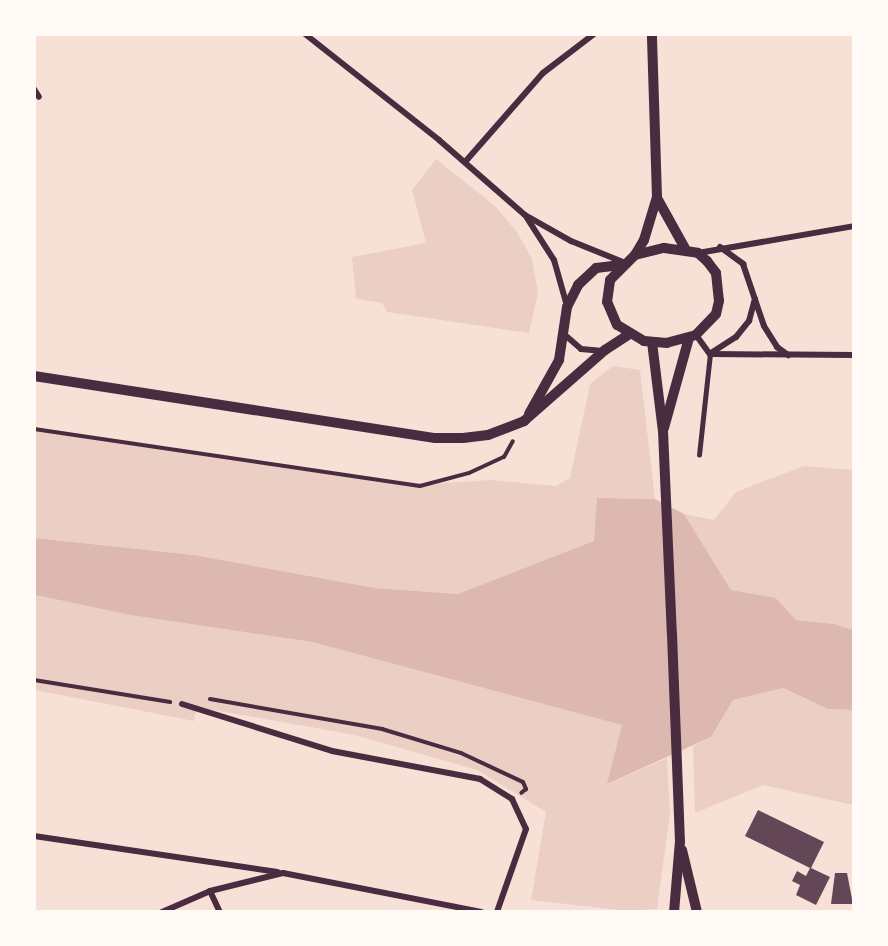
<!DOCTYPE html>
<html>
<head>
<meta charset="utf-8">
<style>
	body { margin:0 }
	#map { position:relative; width:888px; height:946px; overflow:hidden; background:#f7e1d7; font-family:"Roboto Condensed",sans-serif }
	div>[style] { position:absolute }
	.green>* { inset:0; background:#ebcfc5 }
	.water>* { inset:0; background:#dcb8b0 }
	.building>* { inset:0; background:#644757 }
	.path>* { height:4px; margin:-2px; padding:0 2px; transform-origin:2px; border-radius:2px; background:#4a2c40 }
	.service>* { height:4.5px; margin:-2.25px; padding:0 2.25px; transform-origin:2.25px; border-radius:2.25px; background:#4a2c40 }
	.minor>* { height:6px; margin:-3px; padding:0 3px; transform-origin:3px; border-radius:3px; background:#4a2c40 }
	.tertiary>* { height:10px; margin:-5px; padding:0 5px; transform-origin:5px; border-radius:5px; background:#4a2c40 }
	span { translate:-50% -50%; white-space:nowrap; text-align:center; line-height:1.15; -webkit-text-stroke:5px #fffaf5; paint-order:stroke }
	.frame { position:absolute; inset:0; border:36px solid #fffaf5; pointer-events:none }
</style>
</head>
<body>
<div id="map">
	<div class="green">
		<i style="clip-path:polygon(436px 159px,494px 205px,517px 232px,532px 259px,538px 293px,529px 333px,387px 312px,382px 303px,356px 299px,352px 257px,426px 243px,412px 190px)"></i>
		<i style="clip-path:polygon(613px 366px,640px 370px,655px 499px,597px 498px,595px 541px,458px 594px,375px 588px,194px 555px,35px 538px,34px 427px,383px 480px,429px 484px,491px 480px,556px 486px,570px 478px,590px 384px)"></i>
		<i style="clip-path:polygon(804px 466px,853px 470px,853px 630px,834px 624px,796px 620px,776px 598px,731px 590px,684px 514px,714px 520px,736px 492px)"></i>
		<i style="clip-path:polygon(34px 595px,130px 615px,312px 642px,622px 725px,608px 784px,667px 758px,670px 813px,657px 909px,627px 911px,531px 900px,546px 812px,477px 770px,355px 735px,197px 707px,194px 721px,35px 690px)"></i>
		<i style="clip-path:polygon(783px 688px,828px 709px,853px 710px,853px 805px,763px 785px,695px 813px,693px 746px,711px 737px,733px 700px)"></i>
	</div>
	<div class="water">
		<i style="clip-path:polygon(597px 498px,655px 499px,684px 514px,731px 590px,776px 598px,796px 620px,834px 624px,853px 630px,853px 710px,828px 709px,783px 688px,733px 700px,711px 737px,607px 784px,622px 725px,312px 642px,130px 615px,35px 595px,35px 538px,194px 555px,375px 588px,458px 594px,594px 541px)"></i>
	</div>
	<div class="building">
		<i style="clip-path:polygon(758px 810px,824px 842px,811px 868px,830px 877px,816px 905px,796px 895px,800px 885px,792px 881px,797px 871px,806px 876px,810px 868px,745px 836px)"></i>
		<i style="clip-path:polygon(835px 873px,847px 873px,853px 904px,831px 904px)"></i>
	</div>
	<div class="path">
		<i style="left:34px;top:429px;width:390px;rotate:8.4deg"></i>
		<i style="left:420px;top:486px;width:51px;rotate:-14.9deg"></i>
		<i style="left:469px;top:473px;width:38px;rotate:-25deg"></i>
		<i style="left:504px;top:457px;width:18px;rotate:-61deg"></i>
		<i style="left:34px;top:680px;width:138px;rotate:9.2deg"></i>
		<i style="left:210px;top:699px;width:175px;rotate:9.9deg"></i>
		<i style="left:382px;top:729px;width:83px;rotate:16.9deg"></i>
		<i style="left:461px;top:753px;width:68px;rotate:25.1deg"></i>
		<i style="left:523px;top:782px;width:8px;rotate:67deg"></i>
		<i style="left:526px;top:789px;width:6px;rotate:141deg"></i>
	</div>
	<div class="service">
		<i style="left:699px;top:455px;width:102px;rotate:-83.8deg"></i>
	</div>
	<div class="minor">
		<i style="left:305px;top:34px;width:171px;rotate:38.3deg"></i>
		<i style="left:439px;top:140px;width:114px;rotate:41.1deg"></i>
		<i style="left:525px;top:215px;width:53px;rotate:29.5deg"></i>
		<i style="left:571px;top:241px;width:56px;rotate:22deg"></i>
		<i style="left:34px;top:89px;width:9px;rotate:58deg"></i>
		<i style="left:465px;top:162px;width:118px;rotate:-48.8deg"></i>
		<i style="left:543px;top:73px;width:64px;rotate:-37.4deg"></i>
		<i style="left:527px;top:218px;width:50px;rotate:57.3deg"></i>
		<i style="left:554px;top:260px;width:48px;rotate:74.2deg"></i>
		<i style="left:720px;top:247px;width:29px;rotate:36deg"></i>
		<i style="left:743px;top:264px;width:65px;rotate:71.3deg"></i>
		<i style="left:764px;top:326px;width:25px;rotate:58deg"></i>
		<i style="left:777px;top:347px;width:14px;rotate:36deg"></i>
		<i style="left:698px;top:253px;width:158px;rotate:-9.8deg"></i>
		<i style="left:565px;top:335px;width:21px;rotate:41deg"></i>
		<i style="left:581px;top:349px;width:22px;rotate:5deg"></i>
		<i style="left:696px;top:335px;width:24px;rotate:54deg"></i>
		<i style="left:711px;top:353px;width:30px;rotate:-33deg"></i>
		<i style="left:736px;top:337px;width:21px;rotate:-51deg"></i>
		<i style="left:749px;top:321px;width:23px;rotate:-75deg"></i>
		<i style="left:710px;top:354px;width:144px;rotate:0.4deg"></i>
		<i style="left:182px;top:704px;width:157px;rotate:17.4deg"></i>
		<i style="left:332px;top:751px;width:151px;rotate:10.7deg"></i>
		<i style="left:480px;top:779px;width:38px;rotate:32deg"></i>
		<i style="left:512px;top:799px;width:33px;rotate:65deg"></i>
		<i style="left:526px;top:829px;width:88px;rotate:109.3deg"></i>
		<i style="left:34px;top:836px;width:246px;rotate:8.4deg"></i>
		<i style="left:210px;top:891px;width:23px;rotate:65deg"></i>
		<i style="left:162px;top:912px;width:52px;rotate:-23.6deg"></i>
		<i style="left:210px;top:891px;width:75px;rotate:-13.9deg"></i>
		<i style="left:283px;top:873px;width:202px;rotate:11.1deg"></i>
	</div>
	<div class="tertiary">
		<i style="left:657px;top:198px;width:60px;rotate:60.9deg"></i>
		<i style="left:664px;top:248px;width:34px;rotate:8deg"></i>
		<i style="left:698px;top:253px;width:12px;rotate:42deg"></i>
		<i style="left:707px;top:261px;width:15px;rotate:53deg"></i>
		<i style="left:716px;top:273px;width:28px;rotate:84deg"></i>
		<i style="left:719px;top:301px;width:13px;rotate:103deg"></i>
		<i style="left:716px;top:314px;width:29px;rotate:134deg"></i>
		<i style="left:696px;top:335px;width:30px;rotate:165deg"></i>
		<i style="left:667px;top:343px;width:23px;rotate:-175deg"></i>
		<i style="left:644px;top:341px;width:31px;rotate:-149deg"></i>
		<i style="left:617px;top:325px;width:25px;rotate:-113deg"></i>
		<i style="left:607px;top:302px;width:22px;rotate:-82deg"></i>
		<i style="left:610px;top:280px;width:35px;rotate:-45deg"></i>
		<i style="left:635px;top:255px;width:30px;rotate:-14deg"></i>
		<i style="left:635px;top:255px;width:17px;rotate:-59deg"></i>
		<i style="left:644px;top:240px;width:45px;rotate:-73.2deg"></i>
		<i style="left:657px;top:197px;width:163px;rotate:-91.8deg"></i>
		<i style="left:652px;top:342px;width:90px;rotate:83deg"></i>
		<i style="left:663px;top:431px;width:203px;rotate:87.5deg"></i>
		<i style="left:672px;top:634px;width:207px;rotate:87.8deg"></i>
		<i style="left:680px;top:841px;width:71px;rotate:94.8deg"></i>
		<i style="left:34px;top:376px;width:406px;rotate:8.8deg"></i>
		<i style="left:435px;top:438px;width:28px"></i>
		<i style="left:463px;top:438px;width:25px;rotate:-7deg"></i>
		<i style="left:488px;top:435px;width:39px;rotate:-21deg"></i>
		<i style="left:524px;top:421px;width:108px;rotate:-41.2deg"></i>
		<i style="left:605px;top:350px;width:27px;rotate:-33deg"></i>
		<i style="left:529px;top:414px;width:62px;rotate:-60.9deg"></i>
		<i style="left:559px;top:360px;width:54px;rotate:-81.4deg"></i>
		<i style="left:567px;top:307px;width:25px;rotate:-63deg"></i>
		<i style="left:578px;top:285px;width:25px;rotate:-43deg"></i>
		<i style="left:596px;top:268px;width:25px;rotate:-7deg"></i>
		<i style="left:664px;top:428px;width:93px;rotate:-74.5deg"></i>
		<i style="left:682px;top:850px;width:64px;rotate:76.4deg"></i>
	</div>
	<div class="frame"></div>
</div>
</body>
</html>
